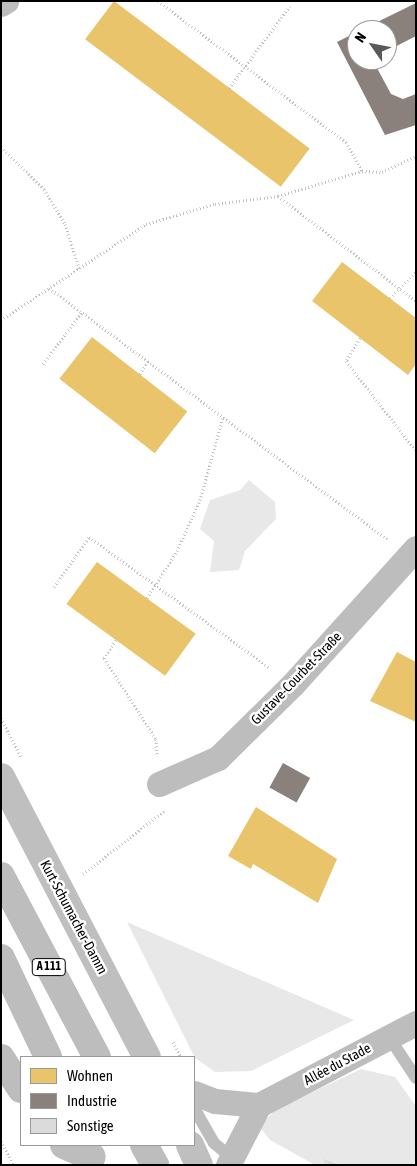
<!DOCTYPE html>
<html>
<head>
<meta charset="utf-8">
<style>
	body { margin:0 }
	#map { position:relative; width:417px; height:1166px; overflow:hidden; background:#fff; font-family:"Asap Condensed",sans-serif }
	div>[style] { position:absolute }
	.green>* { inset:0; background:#e8e8e8 }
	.homes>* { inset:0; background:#e9c46a; transform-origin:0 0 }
	.industry>* { inset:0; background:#8a817c; transform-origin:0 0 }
	.building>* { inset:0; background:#dbdbdb }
	.path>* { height:3px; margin-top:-1.5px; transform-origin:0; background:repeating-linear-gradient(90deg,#c2c2c2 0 1px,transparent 0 3.5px) }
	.lane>* { height:12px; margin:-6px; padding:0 6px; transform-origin:6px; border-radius:6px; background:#bdbdbd }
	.street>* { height:25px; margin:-12.5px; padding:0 12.5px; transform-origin:12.5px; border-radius:12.5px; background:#bdbdbd }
	.secondary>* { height:28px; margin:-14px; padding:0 14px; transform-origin:14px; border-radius:14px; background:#bfbfbf }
	.highway>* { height:28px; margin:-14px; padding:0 14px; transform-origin:14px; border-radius:14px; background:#bdbdbd }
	span { translate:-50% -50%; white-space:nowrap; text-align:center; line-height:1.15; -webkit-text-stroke:5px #fff; paint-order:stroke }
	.shield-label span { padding:1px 4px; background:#fff; border:1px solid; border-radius:4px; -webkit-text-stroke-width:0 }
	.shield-label { font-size:12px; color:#000; font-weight:700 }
	.street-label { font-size:14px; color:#000 }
	.frame { position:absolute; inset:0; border:2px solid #000; pointer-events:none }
	.legend { position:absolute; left:20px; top:1056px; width:175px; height:90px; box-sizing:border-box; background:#fff; border:1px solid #999; margin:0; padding:6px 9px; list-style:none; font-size:15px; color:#000 }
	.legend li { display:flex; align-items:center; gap:10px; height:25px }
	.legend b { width:25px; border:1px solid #999 }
	.north { position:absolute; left:347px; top:20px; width:50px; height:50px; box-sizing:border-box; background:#fff; border:1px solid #999; border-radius:50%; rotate:303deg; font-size:14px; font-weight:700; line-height:20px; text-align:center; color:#000 }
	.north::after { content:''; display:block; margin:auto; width:18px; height:22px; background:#595959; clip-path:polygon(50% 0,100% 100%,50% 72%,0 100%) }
</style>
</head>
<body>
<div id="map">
	<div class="green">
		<i style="clip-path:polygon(249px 480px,275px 502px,276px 519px,245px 551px,239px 570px,210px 572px,214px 541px,200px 529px,210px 500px,240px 490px)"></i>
		<i style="clip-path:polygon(127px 922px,354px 1020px,251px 1071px,215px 1072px,195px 1058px)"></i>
		<i style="clip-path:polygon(361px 1069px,395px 1077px,416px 1106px,416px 1165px,342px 1165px,326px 1159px,323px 1165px,315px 1165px,270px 1140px,259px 1126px,277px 1109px)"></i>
	</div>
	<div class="homes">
		<i style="left:114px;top:1px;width:245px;height:48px;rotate:37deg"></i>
		<i style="clip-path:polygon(342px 262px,416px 318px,416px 364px,408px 375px,312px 301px)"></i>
		<i style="left:92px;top:337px;width:121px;height:53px;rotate:38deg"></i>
		<i style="left:97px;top:562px;width:122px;height:52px;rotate:36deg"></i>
		<i style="clip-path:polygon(397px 652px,416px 662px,416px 722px,370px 701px)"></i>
		<i style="clip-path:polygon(256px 807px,337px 859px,318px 903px,253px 864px,251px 869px,228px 856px)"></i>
	</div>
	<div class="industry">
		<i style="clip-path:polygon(416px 3px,416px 36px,387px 51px,387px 30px,361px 30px)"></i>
		<i style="clip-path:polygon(357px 32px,357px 60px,380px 60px,377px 68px,391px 94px,403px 99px,416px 94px,416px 125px,385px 135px,337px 42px)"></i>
		<i style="left:283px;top:763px;width:31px;height:28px;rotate:29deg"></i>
	</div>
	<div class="building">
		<i style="clip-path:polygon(325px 1159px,341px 1165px,323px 1165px)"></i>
	</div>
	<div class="path">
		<i style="left:158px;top:1px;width:235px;rotate:36.9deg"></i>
		<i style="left:346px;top:142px;width:33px;rotate:61deg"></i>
		<i style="left:229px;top:88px;width:102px;rotate:-53.4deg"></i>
		<i style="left:1px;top:147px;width:60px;rotate:44.3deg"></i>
		<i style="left:44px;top:189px;width:41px;rotate:59deg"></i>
		<i style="left:65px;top:224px;width:49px;rotate:72.3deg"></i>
		<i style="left:278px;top:196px;width:173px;rotate:37.3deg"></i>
		<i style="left:49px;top:288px;width:422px;rotate:36.6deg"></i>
		<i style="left:390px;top:298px;width:37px;rotate:-45deg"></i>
		<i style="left:1px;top:320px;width:174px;rotate:-33.5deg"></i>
		<i style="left:146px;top:224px;width:72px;rotate:-16.2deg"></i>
		<i style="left:215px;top:204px;width:64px;rotate:-7.2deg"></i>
		<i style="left:278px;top:196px;width:88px;rotate:-16.6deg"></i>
		<i style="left:362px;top:171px;width:20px;rotate:3deg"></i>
		<i style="left:382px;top:172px;width:38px;rotate:-25deg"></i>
		<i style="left:360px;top:338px;width:27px;rotate:121deg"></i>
		<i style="left:346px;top:361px;width:114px;rotate:52.1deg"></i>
		<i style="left:43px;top:364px;width:65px;rotate:-53.1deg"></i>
		<i style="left:140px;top:374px;width:15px;rotate:-58deg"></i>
		<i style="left:54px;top:587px;width:61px;rotate:-55deg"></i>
		<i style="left:89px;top:537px;width:223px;rotate:35.9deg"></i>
		<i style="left:147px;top:598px;width:56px;rotate:-57.4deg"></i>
		<i style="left:177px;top:551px;width:56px;rotate:-65.7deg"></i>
		<i style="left:200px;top:500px;width:86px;rotate:-74.5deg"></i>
		<i style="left:116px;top:640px;width:22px;rotate:124deg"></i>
		<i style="left:104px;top:658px;width:96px;rotate:57.3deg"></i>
		<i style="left:156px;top:739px;width:17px;rotate:87deg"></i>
		<i style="left:1px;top:718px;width:44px;rotate:62.9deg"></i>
		<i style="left:83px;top:874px;width:103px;rotate:-37.9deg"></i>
		<i style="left:173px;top:1042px;width:17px;rotate:62deg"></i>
		<i style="left:1px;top:1141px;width:27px;rotate:62deg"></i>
	</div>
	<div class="lane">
		<i style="left:389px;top:1037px;width:49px;rotate:56.6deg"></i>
		<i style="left:194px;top:1108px;width:40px;rotate:60.3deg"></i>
		<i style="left:214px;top:1143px;width:26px;rotate:40deg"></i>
	</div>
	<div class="street">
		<i style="left:1px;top:4px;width:6px;rotate:-31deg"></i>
		<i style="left:159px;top:784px;width:64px;rotate:-23.8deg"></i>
		<i style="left:218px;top:758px;width:105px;rotate:-44.6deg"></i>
		<i style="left:293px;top:684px;width:183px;rotate:-47.9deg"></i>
		<i style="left:194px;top:1093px;width:22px;rotate:21deg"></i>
		<i style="left:215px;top:1101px;width:44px;rotate:5.2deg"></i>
		<i style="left:228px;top:1165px;width:68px;rotate:-62.7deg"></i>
		<i style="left:259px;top:1105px;width:177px;rotate:-27.6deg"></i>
	</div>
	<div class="secondary">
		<i style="left:1px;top:777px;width:316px;rotate:62.5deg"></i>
		<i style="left:190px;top:1145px;width:22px;rotate:66deg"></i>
	</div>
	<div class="highway">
		<i style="left:1px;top:876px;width:205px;rotate:62.1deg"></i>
		<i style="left:1px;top:958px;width:110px;rotate:64.6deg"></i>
		<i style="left:1px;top:1058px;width:37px;rotate:57deg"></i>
		<i style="left:64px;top:1145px;width:30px;rotate:23deg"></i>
		<i style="left:144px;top:1145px;width:23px;rotate:61deg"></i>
	</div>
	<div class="shield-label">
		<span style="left:49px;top:967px">A 111</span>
	</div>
	<div class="street-label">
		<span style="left:296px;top:678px;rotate:-46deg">Gustave-Courbet-Straße</span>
		<span style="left:74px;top:917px;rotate:62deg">Kurt-Schumacher-Damm</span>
		<span style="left:337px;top:1064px;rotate:-28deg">Allée du Stade</span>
	</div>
	<div class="frame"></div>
	<ul class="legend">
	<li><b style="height:14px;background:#e9c46a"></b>Wohnen</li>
	<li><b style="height:14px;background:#8a817c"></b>Industrie</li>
	<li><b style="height:14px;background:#dbdbdb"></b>Sonstige</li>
	</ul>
	<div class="north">N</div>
</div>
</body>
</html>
